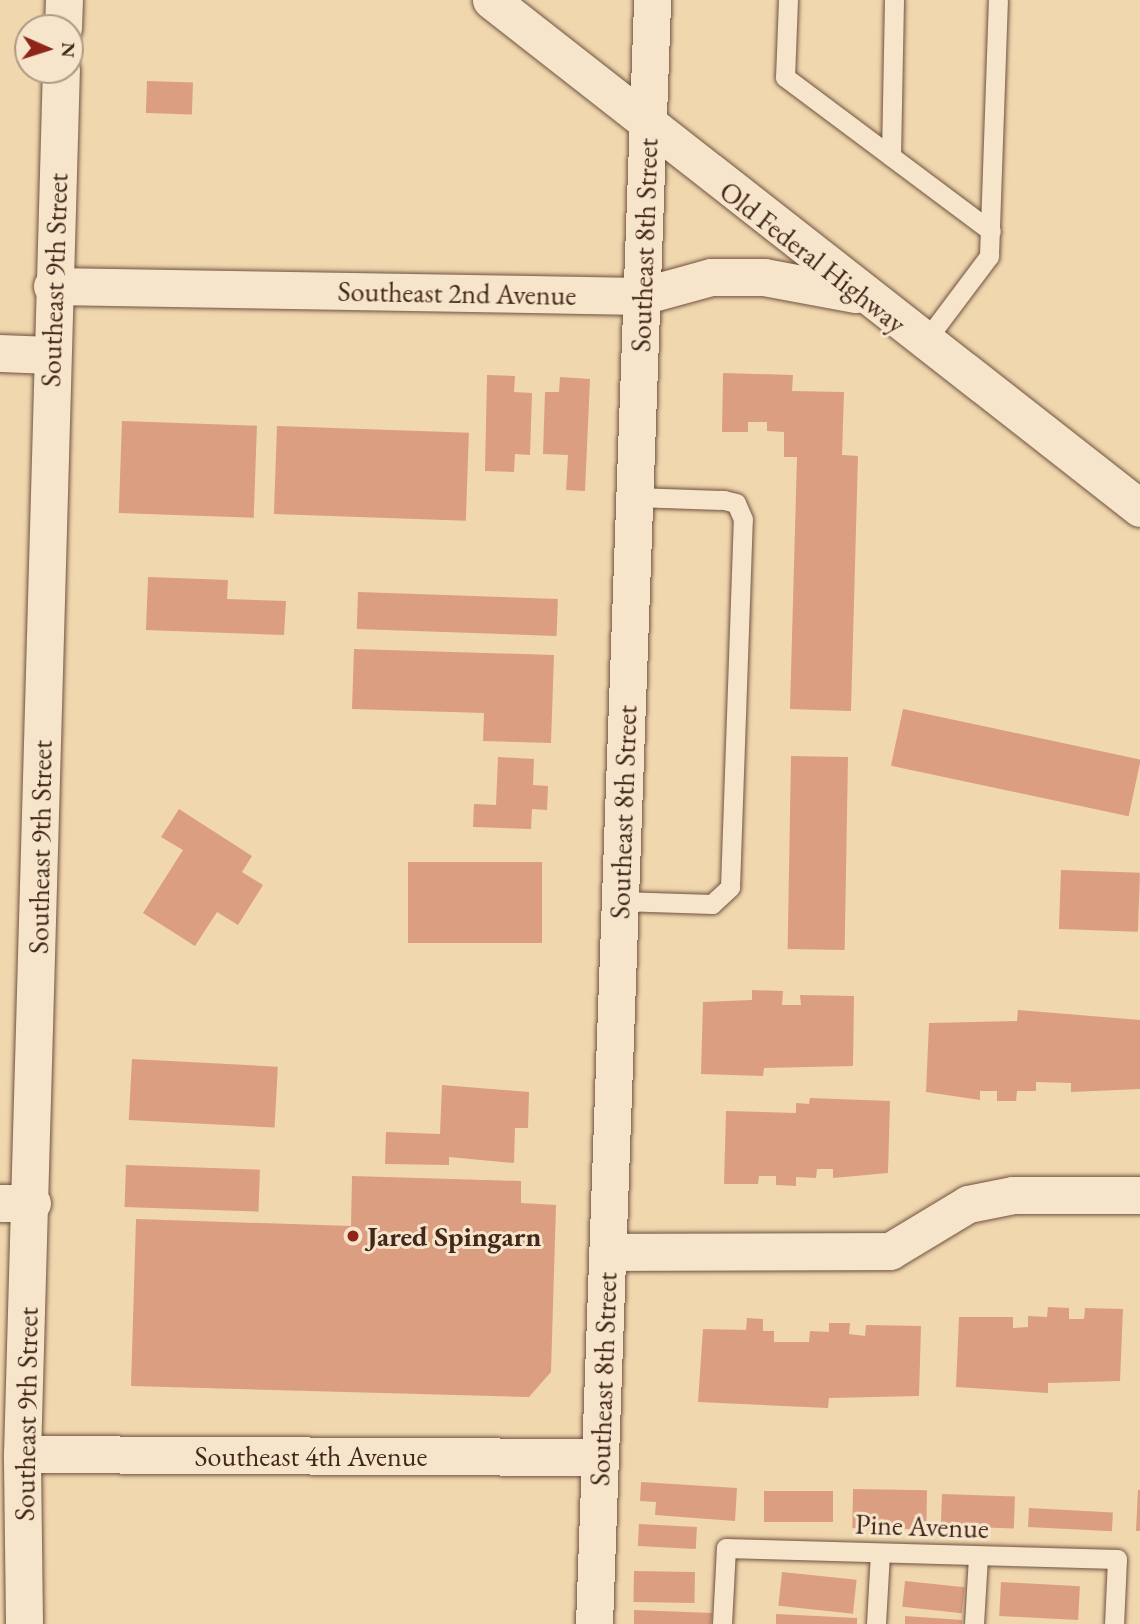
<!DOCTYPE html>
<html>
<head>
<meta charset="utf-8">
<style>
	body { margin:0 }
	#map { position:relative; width:1140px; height:1624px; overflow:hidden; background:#f1d7ae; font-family:"EB Garamond",serif }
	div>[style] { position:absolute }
	.building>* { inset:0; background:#db9e81; transform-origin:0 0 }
	.roads { filter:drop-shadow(0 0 2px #6f5340) drop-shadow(0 0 2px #6f5340) }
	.lane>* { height:19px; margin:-9.5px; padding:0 9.5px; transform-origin:9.5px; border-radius:9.5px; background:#f6e5ca }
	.street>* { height:37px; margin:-18.5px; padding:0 18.5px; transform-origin:18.5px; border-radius:18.5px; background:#f6e5ca }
	.dots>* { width:19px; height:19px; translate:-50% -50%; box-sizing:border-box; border:4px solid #f6e5ca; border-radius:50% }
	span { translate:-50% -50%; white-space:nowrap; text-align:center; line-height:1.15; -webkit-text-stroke:6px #f6e5ca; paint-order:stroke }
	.street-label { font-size:28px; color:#44271c }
	.poi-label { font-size:28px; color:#44271c; font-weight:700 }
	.left { translate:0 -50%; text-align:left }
	.north { position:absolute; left:14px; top:14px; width:70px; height:70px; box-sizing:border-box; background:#f6e5ca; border:2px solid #af9984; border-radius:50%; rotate:93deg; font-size:19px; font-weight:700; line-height:28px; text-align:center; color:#44271c }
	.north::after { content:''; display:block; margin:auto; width:24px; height:32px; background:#8f2418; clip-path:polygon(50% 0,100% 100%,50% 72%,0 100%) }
</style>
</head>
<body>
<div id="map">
	<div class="building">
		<i style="left:147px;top:81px;width:46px;height:32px;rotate:2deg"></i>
		<i style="clip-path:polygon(723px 373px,793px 375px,792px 391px,844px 392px,842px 455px,858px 456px,851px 711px,790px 709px,797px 457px,784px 457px,784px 432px,767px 431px,767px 422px,748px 422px,748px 432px,722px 432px)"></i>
		<i style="clip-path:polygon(487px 375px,515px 376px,514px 392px,532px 393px,530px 455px,515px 454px,514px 472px,485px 471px)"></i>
		<i style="clip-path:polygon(560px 377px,590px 379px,585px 491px,566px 490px,568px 455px,543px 454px,545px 392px,559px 392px)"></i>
		<i style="left:122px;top:421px;width:135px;height:92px;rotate:2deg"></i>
		<i style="left:277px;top:426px;width:192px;height:88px;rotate:2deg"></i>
		<i style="clip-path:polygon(148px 577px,228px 580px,227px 599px,286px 601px,284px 635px,146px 630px)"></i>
		<i style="left:358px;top:592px;width:200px;height:37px;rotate:2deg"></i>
		<i style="clip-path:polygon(354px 649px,554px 655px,551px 743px,483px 741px,484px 713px,352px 709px)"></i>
		<i style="left:903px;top:709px;width:243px;height:58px;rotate:12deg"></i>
		<i style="left:791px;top:756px;width:57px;height:193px;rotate:1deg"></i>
		<i style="clip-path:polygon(498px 757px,534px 759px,533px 785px,548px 786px,547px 810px,532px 809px,531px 829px,473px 827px,474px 804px,496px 805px)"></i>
		<i style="clip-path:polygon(179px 809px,252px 856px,242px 872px,263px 885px,238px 925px,217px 912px,195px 946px,143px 913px,183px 850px,161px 837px)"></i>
		<i style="left:408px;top:862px;width:134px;height:81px"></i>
		<i style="left:1061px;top:870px;width:79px;height:59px;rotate:2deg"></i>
		<i style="clip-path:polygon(752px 990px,783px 991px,782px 1005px,801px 1005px,800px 995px,854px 996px,853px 1066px,764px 1068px,763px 1076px,701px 1074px,703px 1002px,752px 1000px)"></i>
		<i style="clip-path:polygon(1018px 1010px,1140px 1020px,1140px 1089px,1071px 1092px,1071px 1083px,1036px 1082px,1036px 1091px,1017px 1091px,1016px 1101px,997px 1101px,997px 1091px,980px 1091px,980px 1100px,926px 1092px,929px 1023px,1017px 1021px)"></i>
		<i style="left:132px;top:1059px;width:146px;height:61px;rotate:3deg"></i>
		<i style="clip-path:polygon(442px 1085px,529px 1092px,528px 1128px,515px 1128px,514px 1163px,449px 1157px,449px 1165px,385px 1164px,386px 1132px,440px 1134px)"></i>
		<i style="clip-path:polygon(810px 1098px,890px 1101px,888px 1173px,833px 1178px,833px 1169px,817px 1169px,816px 1178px,796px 1177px,796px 1186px,776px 1185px,776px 1176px,759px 1176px,758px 1184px,724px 1184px,726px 1111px,796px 1113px,796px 1103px,809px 1104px)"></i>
		<i style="left:126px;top:1165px;width:134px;height:42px;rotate:2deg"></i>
		<i style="clip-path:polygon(352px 1176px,521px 1181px,521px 1203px,556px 1205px,551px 1372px,529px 1397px,131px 1386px,136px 1219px,351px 1226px)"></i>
		<i style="clip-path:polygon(1048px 1307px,1069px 1308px,1069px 1319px,1084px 1319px,1085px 1308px,1123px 1309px,1120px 1381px,1048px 1383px,1048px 1393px,956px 1387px,959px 1317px,1013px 1317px,1013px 1328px,1028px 1327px,1028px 1316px,1047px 1317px)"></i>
		<i style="clip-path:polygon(747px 1318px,763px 1319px,763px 1331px,774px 1331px,774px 1342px,809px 1342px,810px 1331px,829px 1332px,829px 1323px,850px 1323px,849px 1334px,865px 1336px,866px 1325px,921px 1326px,919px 1396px,829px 1398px,828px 1408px,698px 1402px,703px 1329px,746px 1330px)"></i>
		<i style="clip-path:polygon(641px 1482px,737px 1488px,735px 1521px,655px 1515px,656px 1502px,640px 1501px)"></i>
		<i style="left:853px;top:1489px;width:74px;height:39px;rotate:1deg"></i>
		<i style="clip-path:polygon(1138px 1490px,1140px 1490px,1140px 1531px,1136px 1531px)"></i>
		<i style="left:764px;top:1491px;width:69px;height:31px"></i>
		<i style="left:942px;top:1494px;width:73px;height:32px;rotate:2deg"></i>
		<i style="left:1029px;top:1508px;width:84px;height:19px;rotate:3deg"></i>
		<i style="left:639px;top:1524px;width:58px;height:22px;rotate:3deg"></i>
		<i style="left:634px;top:1571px;width:61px;height:31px;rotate:1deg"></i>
		<i style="left:782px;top:1572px;width:75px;height:34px;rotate:6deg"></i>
		<i style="left:905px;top:1581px;width:60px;height:26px;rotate:6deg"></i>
		<i style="left:1001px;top:1582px;width:79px;height:34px;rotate:3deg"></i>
		<i style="clip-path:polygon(634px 1610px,712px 1613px,711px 1624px,634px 1624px)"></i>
		<i style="clip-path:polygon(776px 1614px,857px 1618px,857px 1624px,776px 1624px)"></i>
		<i style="clip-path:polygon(905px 1616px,962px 1620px,962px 1624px,905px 1624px)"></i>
	</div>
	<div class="roads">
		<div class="lane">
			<i style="left:788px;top:0;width:77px;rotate:92.2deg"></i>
			<i style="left:785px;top:77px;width:257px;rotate:36.8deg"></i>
			<i style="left:891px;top:156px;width:156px;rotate:-88.9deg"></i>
			<i style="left:923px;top:344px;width:110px;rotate:-53.1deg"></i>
			<i style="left:989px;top:256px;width:256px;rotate:-88deg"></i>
			<i style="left:620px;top:901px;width:92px;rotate:1.9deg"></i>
			<i style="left:712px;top:904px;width:25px;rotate:-43deg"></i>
			<i style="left:730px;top:887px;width:368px;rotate:-88deg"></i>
			<i style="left:743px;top:519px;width:17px;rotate:-114deg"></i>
			<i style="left:736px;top:503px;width:12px;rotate:-166deg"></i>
			<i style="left:724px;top:500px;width:89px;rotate:-178.1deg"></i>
			<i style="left:722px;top:1624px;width:76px;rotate:-87deg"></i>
			<i style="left:726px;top:1548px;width:391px;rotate:1.6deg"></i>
			<i style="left:1117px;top:1559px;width:65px;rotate:92.6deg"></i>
			<i style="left:876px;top:1624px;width:71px;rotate:-86.8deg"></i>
			<i style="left:974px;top:1624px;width:68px;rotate:-86.6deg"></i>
		</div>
		<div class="street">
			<i style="left:491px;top:0;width:824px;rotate:38.05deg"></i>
			<i style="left:63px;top:28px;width:28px;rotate:-88deg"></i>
			<i style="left:52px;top:286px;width:590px;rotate:0.97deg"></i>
			<i style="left:642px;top:296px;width:72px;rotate:-15.4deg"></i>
			<i style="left:711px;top:277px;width:53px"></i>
			<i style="left:764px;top:277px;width:93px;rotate:10.6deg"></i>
			<i style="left:0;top:353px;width:51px;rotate:2.2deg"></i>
			<i style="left:0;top:1203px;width:32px"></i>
			<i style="left:607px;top:1252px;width:283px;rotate:-0.2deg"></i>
			<i style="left:890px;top:1251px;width:91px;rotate:-31.1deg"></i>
			<i style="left:968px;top:1204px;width:46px;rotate:-11.3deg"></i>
			<i style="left:1013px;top:1195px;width:127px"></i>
			<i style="left:22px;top:1454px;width:578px;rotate:0.3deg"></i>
			<i style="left:24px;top:1624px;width:170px;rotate:-90.7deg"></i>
			<i style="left:22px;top:1454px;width:1385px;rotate:-88.39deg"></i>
			<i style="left:594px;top:1624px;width:1625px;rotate:-87.95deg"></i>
		</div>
	</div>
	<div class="dots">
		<i style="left:353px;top:1236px;background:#8f2418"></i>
	</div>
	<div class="street-label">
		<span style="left:644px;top:245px;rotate:-88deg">Southeast 8th Street</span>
		<span style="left:813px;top:257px;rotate:38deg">Old Federal Highway</span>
		<span style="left:54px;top:280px;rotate:-88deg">Southeast 9th Street</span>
		<span style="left:457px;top:293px;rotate:1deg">Southeast 2nd Avenue</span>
		<span style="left:623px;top:812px;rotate:-88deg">Southeast 8th Street</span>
		<span style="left:40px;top:847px;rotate:-89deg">Southeast 9th Street</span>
		<span style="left:603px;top:1379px;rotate:-88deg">Southeast 8th Street</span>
		<span style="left:26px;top:1414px;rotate:-89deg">Southeast 9th Street</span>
		<span style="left:311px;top:1456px">Southeast 4th Avenue</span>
		<span style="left:922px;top:1526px;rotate:2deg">Pine Avenue</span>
	</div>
	<div class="poi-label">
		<span class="left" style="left:367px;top:1236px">Jared Spingarn</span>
	</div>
	<div class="north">N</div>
</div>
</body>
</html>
